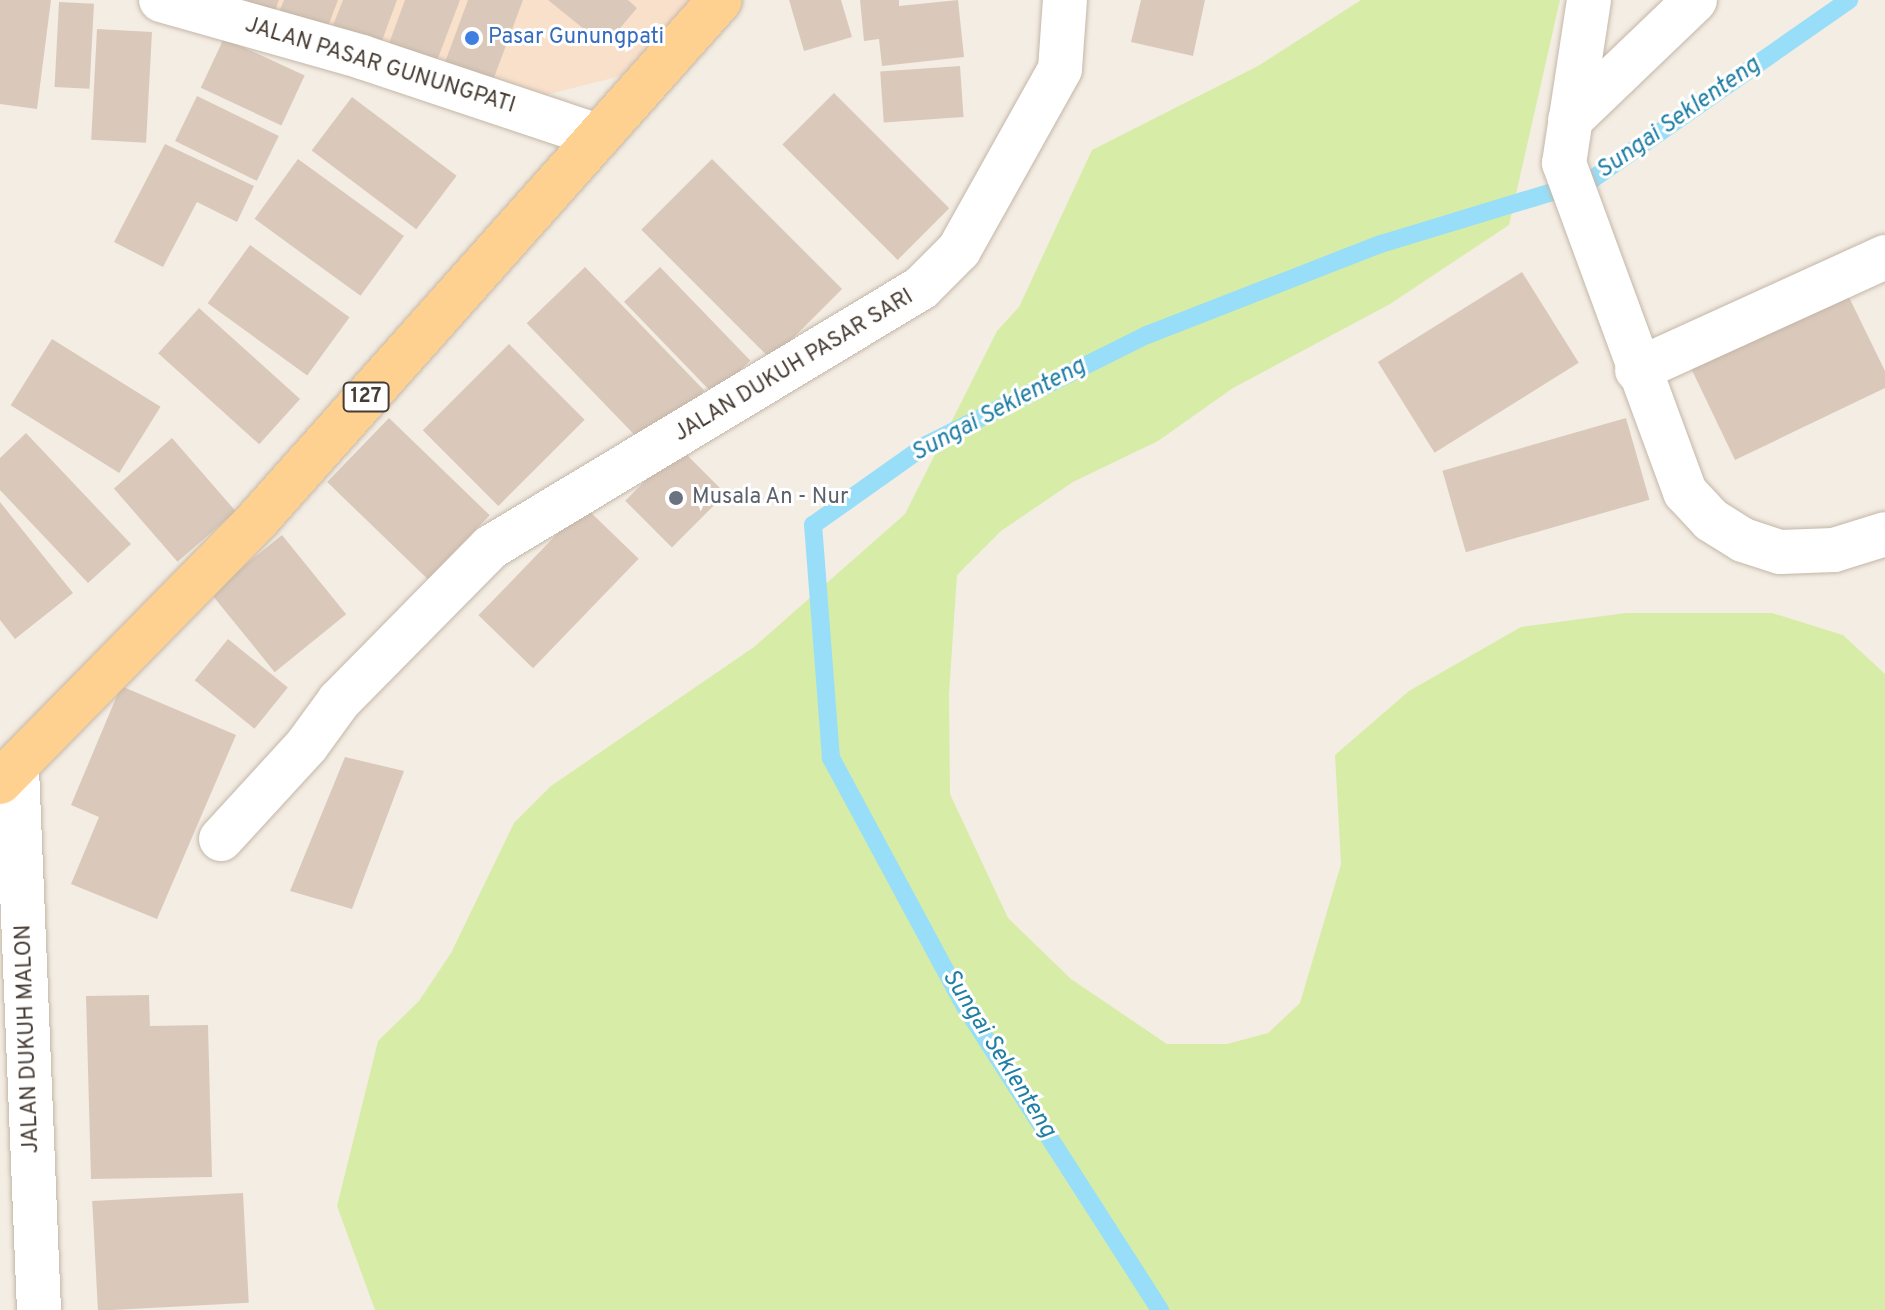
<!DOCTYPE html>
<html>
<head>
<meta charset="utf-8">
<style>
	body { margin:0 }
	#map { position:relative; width:1885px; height:1310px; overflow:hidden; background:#f4ede3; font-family:Overpass,sans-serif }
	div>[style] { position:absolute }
	.commercial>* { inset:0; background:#f9e0cb }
	.green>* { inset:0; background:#d7eda7 }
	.stream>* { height:18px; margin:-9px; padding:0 9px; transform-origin:9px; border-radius:9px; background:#98def8 }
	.building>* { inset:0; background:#dac9bb; transform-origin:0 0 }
	.roads { filter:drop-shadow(0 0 2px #c3b6a8) drop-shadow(0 0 2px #c3b6a8) }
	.minor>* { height:44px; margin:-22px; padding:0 22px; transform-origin:22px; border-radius:22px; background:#fff }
	.major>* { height:44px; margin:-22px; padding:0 22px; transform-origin:22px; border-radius:22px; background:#ffd191 }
	.dots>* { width:22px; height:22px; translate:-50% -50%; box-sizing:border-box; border:4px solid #fff; border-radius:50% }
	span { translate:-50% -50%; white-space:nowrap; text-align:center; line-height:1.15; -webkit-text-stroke:6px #fff; paint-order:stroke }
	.shield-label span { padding:2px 6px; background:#fff; border:2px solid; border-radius:6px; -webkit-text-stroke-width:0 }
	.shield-label { font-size:20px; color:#473c33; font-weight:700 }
	.shop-label { font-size:22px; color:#366cbe }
	.left { translate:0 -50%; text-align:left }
	.street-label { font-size:22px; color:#473c33 }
	.worship-label { font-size:22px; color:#5b616d }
	.water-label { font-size:24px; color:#1e7ea4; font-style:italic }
</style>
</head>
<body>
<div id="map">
	<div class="commercial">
		<i style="clip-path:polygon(179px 0,690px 0,621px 76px,494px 108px)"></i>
	</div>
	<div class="green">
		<i style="clip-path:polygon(1361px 0,1560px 0,1509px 225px,1390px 304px,1233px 388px,1158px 441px,1073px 482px,1001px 531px,957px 575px,949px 694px,950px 794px,1008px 918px,1071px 979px,1167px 1044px,1227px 1044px,1268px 1033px,1300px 1003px,1341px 864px,1335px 755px,1409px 691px,1521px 627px,1626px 613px,1772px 613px,1843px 635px,1885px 674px,1885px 1310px,375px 1310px,337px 1206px,378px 1041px,419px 1001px,451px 953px,514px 823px,551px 786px,754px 647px,905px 514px,997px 331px,1019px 307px,1092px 150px,1258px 66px)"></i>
	</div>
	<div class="stream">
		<i style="left:1160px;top:1310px;width:363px;rotate:-122.7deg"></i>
		<i style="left:964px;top:1005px;width:281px;rotate:-118.3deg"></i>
		<i style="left:831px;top:758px;width:234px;rotate:-94.4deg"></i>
		<i style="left:813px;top:525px;width:138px;rotate:-35.3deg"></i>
		<i style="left:926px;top:445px;width:247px;rotate:-26.5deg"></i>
		<i style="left:1147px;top:335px;width:251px;rotate:-21.3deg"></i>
		<i style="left:1381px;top:244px;width:220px;rotate:-16.9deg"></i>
		<i style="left:1591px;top:180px;width:315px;rotate:-34.9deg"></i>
	</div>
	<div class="building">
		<i style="clip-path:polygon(0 0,51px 0,37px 109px,0 104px)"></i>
		<i style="clip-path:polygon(220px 0,279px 0,272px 19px)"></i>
		<i style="clip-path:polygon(284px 0,338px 0,324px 37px,276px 20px)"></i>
		<i style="clip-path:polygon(343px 0,397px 0,376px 57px,328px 38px)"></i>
		<i style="clip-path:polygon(405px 0,460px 0,432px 74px,384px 57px)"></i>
		<i style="clip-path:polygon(468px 0,523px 0,489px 91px,441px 73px)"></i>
		<i style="clip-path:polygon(548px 0,628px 0,637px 8px,605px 46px)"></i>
		<i style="clip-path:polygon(789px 0,841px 0,852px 37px,804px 51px)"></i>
		<i style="clip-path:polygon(860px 0,899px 0,899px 6px,958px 0,964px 57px,882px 66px,879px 39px,864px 41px)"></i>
		<i style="clip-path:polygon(1141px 0,1205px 0,1193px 56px,1131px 42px)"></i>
		<i style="left:59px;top:2px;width:35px;height:85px;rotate:3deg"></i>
		<i style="left:97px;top:29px;width:55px;height:111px;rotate:3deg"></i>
		<i style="left:224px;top:38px;width:89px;height:55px;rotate:25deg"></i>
		<i style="left:960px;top:66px;width:51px;height:80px;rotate:86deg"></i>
		<i style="left:834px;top:93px;width:163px;height:73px;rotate:45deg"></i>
		<i style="left:197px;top:96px;width:91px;height:50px;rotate:26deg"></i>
		<i style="left:352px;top:97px;width:131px;height:67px;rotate:37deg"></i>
		<i style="clip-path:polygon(165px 144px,254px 186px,237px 222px,197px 202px,163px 267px,114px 242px)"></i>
		<i style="left:298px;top:159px;width:131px;height:74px;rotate:36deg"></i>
		<i style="left:712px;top:159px;width:184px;height:100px;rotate:45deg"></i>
		<i style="left:250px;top:245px;width:123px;height:72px;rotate:36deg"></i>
		<i style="left:585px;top:267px;width:172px;height:81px;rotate:46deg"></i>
		<i style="left:660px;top:267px;width:130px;height:50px;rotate:46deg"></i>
		<i style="left:1522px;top:272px;width:107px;height:170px;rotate:58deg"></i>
		<i style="clip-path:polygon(1844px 287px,1885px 371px,1885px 388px,1735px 460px,1688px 362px)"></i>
		<i style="left:199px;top:308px;width:136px;height:61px;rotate:42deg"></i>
		<i style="left:52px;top:339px;width:128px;height:78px;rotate:32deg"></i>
		<i style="left:509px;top:344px;width:107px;height:122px;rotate:45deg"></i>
		<i style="left:389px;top:418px;width:140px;height:89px;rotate:44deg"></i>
		<i style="left:1626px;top:418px;width:85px;height:191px;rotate:74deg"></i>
		<i style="clip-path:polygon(26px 433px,131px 544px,88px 583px,0 490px,0 458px)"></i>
		<i style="left:172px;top:438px;width:97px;height:77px;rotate:49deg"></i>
		<i style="left:679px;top:447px;width:66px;height:76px;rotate:45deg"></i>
		<i style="clip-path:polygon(0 502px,73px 593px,15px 639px,0 620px)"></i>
		<i style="left:584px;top:506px;width:76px;height:152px;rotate:44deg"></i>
		<i style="left:282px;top:535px;width:102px;height:92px;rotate:51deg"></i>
		<i style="left:228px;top:639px;width:77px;height:53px;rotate:39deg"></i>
		<i style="clip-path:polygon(121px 686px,236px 735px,157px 919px,71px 884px,99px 817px,71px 805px)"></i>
		<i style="clip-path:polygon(345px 757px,404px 771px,352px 909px,290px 891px)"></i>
		<i style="clip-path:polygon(149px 995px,150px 1026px,208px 1025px,212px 1177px,91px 1179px,86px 996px)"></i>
		<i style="left:243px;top:1193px;width:110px;height:151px;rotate:87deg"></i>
	</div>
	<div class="roads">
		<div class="minor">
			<i style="left:161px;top:0;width:209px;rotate:15.8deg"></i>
			<i style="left:362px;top:57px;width:249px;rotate:18.5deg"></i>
			<i style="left:1589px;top:0;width:165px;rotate:98.7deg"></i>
			<i style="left:1564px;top:163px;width:351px;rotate:69.8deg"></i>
			<i style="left:1685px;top:492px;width:38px;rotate:47deg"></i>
			<i style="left:1711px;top:520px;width:38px;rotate:32deg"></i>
			<i style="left:1743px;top:540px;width:39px;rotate:18deg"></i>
			<i style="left:1780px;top:552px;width:54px;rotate:-2.1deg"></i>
			<i style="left:1834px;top:550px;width:53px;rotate:-17.4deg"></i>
			<i style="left:1570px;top:120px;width:173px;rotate:-43.8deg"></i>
			<i style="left:1637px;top:370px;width:273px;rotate:-24.5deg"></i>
			<i style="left:17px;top:768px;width:542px;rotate:87.68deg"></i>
			<i style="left:221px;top:839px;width:127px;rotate:-47.5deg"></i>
			<i style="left:307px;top:745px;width:54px;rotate:-54deg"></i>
			<i style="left:339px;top:701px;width:216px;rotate:-45.4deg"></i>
			<i style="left:491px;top:547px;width:502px;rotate:-31.06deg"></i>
			<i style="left:921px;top:288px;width:54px;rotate:-45deg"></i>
			<i style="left:959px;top:250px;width:207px;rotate:-60.8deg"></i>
			<i style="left:1060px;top:69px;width:69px;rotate:-85.9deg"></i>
		</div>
		<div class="major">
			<i style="left:0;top:782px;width:370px;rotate:-45.5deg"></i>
			<i style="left:259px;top:518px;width:693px;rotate:-48.33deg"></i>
		</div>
	</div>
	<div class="dots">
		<i style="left:472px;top:38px;background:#3f7fe0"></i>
		<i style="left:676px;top:498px;background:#6b7280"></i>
	</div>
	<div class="shield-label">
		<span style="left:366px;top:397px">127</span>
	</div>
	<div class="shop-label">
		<span class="left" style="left:488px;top:38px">Pasar Gunungpati</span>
	</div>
	<div class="street-label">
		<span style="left:380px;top:66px;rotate:17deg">JALAN PASAR GUNUNGPATI</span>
		<span style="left:794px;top:366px;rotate:-31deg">JALAN DUKUH PASAR SARI</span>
		<span style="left:28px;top:1039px;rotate:-92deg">JALAN DUKUH MALON</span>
	</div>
	<div class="worship-label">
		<span class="left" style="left:692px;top:498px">Musala An - Nur</span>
	</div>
	<div class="water-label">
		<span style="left:1679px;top:119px;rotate:-35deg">Sungai Seklenteng</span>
		<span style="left:999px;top:411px;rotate:-28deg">Sungai Seklenteng</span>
		<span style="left:998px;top:1054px;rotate:58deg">Sungai Seklenteng</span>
	</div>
</div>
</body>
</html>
